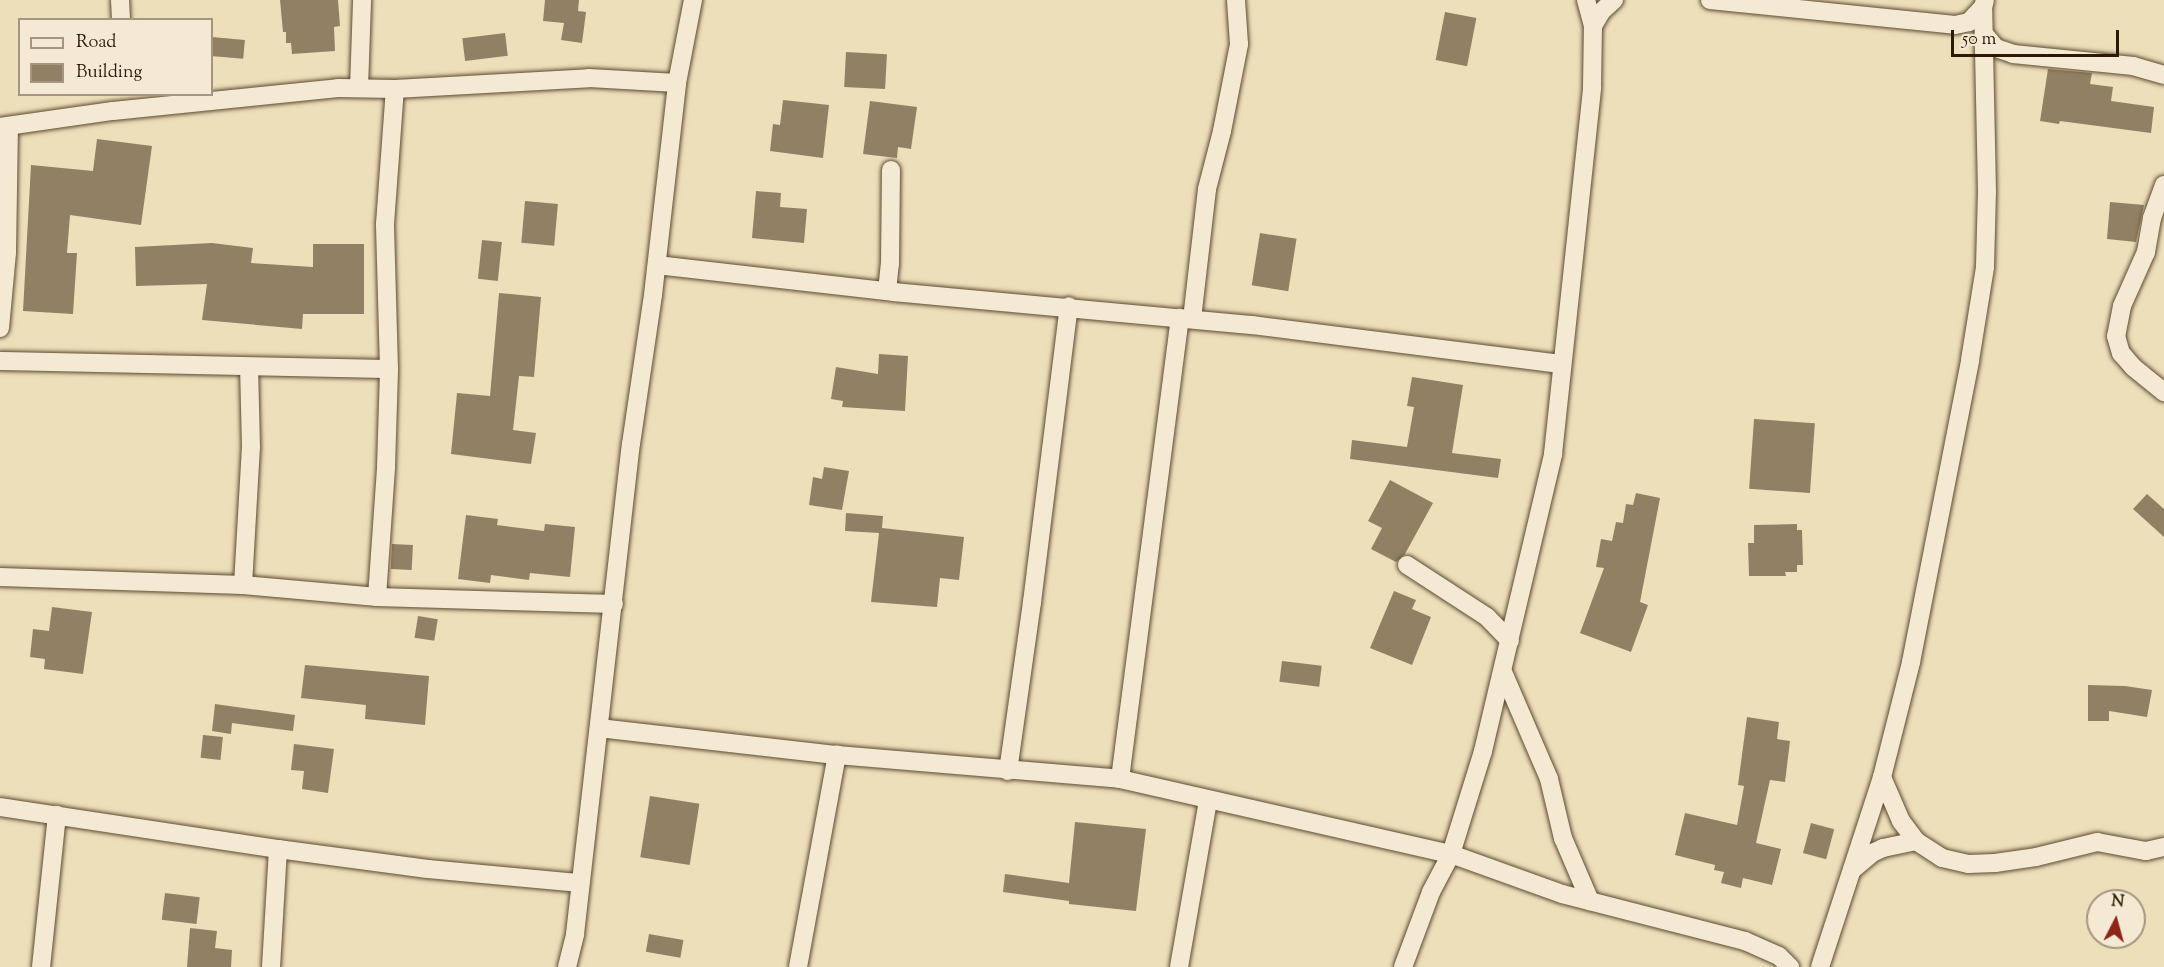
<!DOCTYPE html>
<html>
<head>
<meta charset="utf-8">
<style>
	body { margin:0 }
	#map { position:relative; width:2164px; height:967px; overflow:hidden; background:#eedfbb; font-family:"Sorts Mill Goudy",serif }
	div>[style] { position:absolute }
	.building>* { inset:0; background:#918063; transform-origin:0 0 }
	.roads { filter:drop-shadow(0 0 2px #5d4a31) drop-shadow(0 0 2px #5d4a31) }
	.minor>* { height:18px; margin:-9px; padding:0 9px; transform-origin:9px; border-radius:9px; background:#f4ead3 }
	span { translate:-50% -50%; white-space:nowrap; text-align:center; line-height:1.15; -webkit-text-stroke:6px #f4ead3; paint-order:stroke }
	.legend { position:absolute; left:18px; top:18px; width:195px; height:78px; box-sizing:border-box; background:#f4ead3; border:2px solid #a49680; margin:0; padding:8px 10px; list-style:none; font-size:18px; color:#2d1903 }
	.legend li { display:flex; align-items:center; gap:12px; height:30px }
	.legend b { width:30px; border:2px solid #a49680 }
	.north { position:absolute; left:2086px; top:889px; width:60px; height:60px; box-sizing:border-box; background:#f4ead3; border:2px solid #a49680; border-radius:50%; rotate:6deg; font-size:16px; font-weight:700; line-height:24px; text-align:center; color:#2d1903 }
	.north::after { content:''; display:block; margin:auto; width:21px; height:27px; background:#8f2418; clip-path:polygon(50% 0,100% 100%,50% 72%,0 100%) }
	.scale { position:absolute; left:1951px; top:30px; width:168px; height:27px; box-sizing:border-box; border:3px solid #2d1903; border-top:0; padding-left:8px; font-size:18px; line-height:21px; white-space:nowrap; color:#2d1903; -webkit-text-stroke:4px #f4ead3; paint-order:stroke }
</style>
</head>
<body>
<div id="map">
	<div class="building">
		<i style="clip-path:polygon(280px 0,338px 0,340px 26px,334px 27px,335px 51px,292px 54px,291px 43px,286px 43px,286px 32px,283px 32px)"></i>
		<i style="clip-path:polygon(545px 0,579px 0,578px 11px,586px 12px,582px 43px,561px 40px,564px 23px,543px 21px)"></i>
		<i style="left:1445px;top:12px;width:32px;height:49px;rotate:11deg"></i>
		<i style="left:505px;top:33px;width:23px;height:43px;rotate:83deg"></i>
		<i style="left:212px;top:37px;width:33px;height:19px;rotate:5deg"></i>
		<i style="left:846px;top:52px;width:41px;height:35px;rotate:3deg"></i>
		<i style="clip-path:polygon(2048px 69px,2092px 73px,2090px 84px,2113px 87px,2111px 101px,2154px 107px,2151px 133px,2060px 121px,2059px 124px,2040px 121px)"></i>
		<i style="clip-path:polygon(783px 100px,829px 105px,823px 158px,770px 151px,773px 124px,780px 125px)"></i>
		<i style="clip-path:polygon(870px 101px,917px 107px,911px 149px,898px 147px,897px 158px,863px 154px)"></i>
		<i style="clip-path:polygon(97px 139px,152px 146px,141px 225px,70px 215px,67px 253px,77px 253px,73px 314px,23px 311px,31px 165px,93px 171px)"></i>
		<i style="clip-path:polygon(756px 191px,781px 193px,780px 207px,807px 209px,804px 243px,752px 238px)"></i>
		<i style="left:525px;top:201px;width:33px;height:42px;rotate:5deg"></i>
		<i style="clip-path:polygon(2110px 202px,2144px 205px,2136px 242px,2107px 239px)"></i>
		<i style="left:1260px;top:233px;width:37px;height:53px;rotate:9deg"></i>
		<i style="left:482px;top:240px;width:20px;height:39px;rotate:6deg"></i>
		<i style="clip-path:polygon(212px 243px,253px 248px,251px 263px,313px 267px,313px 244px,364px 244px,364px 314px,303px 314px,302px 329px,202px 320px,207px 284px,136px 286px,135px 247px)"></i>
		<i style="clip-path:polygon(499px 293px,541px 297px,534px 377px,519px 376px,513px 430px,536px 433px,531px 464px,451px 454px,457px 393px,490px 396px)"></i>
		<i style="clip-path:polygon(879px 354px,908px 356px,905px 411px,842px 407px,843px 401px,831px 399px,836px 367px,878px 374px)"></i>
		<i style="clip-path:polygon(1412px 377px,1463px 385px,1452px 453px,1501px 459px,1498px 478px,1350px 459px,1352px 440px,1407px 447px,1414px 407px,1407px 406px)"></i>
		<i style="left:1754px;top:419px;width:61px;height:70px;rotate:4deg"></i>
		<i style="clip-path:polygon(824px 467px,849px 471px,842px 510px,809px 505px,813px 477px,822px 479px)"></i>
		<i style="clip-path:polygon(1390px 480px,1433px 503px,1405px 554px,1396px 562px,1371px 549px,1382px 528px,1368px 521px)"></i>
		<i style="clip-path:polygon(1636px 493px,1660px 498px,1640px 602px,1648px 605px,1631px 652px,1580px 633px,1604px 568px,1596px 567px,1601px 539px,1612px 541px,1616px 522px,1623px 523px,1626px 504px,1633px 505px)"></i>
		<i style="clip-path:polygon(2147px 494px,2164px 509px,2164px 537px,2133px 509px)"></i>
		<i style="clip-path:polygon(846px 513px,883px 516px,882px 528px,964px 537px,959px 580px,940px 578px,937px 607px,871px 602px,879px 533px,845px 531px)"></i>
		<i style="clip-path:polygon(466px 515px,498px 519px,497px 525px,544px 531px,545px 524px,575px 527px,570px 577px,530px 573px,529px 580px,491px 575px,490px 583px,458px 579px)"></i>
		<i style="clip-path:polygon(1797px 524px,1797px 530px,1802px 530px,1803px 565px,1797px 565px,1797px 572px,1785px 572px,1786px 576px,1749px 576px,1748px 543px,1754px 543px,1754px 525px)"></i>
		<i style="left:392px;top:544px;width:21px;height:25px;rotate:3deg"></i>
		<i style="clip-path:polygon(1394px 591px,1416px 600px,1412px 609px,1431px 617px,1412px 665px,1370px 648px)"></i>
		<i style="clip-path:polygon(52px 607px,92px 612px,83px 674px,44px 669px,45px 659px,30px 657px,33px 629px,49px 631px)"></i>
		<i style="left:418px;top:616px;width:20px;height:22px;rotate:9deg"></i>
		<i style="left:1282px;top:661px;width:40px;height:21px;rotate:7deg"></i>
		<i style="clip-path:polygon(305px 665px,429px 676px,425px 725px,365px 719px,366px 705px,301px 698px)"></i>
		<i style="clip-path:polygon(2088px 685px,2125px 686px,2152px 690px,2147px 717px,2109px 711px,2109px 721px,2088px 721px)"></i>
		<i style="clip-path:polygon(215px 704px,295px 715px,293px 731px,232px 723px,231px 734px,212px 731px)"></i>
		<i style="clip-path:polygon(1747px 717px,1779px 722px,1777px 739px,1790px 741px,1785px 782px,1770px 780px,1756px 843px,1781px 849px,1772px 885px,1743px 878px,1741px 888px,1721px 883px,1724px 872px,1714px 870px,1715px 865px,1675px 855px,1685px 813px,1737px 825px,1744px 786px,1738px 785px)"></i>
		<i style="left:203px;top:735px;width:20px;height:23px;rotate:6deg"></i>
		<i style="clip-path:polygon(294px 744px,334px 749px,328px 793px,302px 789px,304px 771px,291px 770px)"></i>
		<i style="left:650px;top:796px;width:50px;height:62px;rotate:9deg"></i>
		<i style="clip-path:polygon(1075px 822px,1146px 829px,1136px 911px,1069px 904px,1069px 901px,1003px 892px,1005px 874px,1069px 883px)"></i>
		<i style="left:1811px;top:823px;width:24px;height:31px;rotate:15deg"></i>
		<i style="left:165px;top:893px;width:35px;height:27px;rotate:7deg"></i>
		<i style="clip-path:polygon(190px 928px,217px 931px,215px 948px,232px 950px,231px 967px,187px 967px)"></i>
		<i style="left:649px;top:934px;width:35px;height:18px;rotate:10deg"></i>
	</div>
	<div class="roads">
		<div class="minor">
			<i style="left:120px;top:0;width:20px;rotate:87deg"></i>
			<i style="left:1710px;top:0;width:246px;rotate:5.8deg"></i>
			<i style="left:1955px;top:25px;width:14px;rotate:-12deg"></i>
			<i style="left:1969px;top:22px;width:21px;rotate:-47deg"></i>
			<i style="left:1983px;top:7px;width:7px;rotate:-74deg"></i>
			<i style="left:1593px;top:26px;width:16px;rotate:-60deg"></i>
			<i style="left:1601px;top:12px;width:18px;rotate:-43deg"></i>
			<i style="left:1985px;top:35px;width:17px;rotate:50deg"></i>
			<i style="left:1996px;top:48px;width:18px;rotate:19deg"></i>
			<i style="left:2013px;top:54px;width:121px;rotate:5.7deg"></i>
			<i style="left:2133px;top:66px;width:32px;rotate:16deg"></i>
			<i style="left:359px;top:88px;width:88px;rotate:-88deg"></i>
			<i style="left:0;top:127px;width:114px;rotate:-8.1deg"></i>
			<i style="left:113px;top:111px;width:226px;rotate:-5.8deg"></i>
			<i style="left:338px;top:88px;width:57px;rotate:1deg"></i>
			<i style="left:395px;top:89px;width:194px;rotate:-3.2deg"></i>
			<i style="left:589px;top:78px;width:88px;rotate:3.3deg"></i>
			<i style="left:2164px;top:185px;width:35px;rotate:110deg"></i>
			<i style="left:2152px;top:218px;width:35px;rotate:100deg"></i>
			<i style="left:2146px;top:252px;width:59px;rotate:114deg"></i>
			<i style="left:2122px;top:306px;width:31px;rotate:101deg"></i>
			<i style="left:2116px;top:336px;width:18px;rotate:74deg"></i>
			<i style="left:2121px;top:353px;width:18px;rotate:49deg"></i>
			<i style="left:2133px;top:367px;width:40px;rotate:39deg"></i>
			<i style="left:657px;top:265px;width:239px;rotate:6.5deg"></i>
			<i style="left:894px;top:292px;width:360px;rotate:5.3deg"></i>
			<i style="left:1252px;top:325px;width:312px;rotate:7.2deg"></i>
			<i style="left:887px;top:291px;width:27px;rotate:-84deg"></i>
			<i style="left:890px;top:264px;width:94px;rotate:-89.4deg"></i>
			<i style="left:1192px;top:319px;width:131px;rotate:-83.4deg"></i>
			<i style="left:1207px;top:189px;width:60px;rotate:-75.5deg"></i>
			<i style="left:1222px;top:131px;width:89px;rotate:-78.9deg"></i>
			<i style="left:1239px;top:44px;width:44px;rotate:-93.9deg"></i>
			<i style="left:0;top:328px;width:76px;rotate:-84.7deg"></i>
			<i style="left:7px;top:252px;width:126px;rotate:-89.1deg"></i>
			<i style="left:0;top:361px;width:389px;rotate:1.2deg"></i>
			<i style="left:1407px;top:565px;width:95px;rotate:33deg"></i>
			<i style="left:1487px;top:617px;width:33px;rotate:46deg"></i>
			<i style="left:0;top:577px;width:243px;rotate:1.9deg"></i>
			<i style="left:243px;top:585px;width:135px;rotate:5.1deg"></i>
			<i style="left:377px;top:597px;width:237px;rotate:1.7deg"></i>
			<i style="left:243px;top:585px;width:138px;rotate:-86.7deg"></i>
			<i style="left:251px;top:447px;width:80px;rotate:-91.4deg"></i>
			<i style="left:377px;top:597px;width:130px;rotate:-86deg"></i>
			<i style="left:386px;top:467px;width:98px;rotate:-88.2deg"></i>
			<i style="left:389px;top:369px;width:145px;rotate:-91.6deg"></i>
			<i style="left:385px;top:224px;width:135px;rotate:-85.8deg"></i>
			<i style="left:1503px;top:672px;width:116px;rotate:66.7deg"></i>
			<i style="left:1549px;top:779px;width:61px;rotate:76.7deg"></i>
			<i style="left:1563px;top:838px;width:69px;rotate:66.8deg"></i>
			<i style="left:599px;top:728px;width:240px;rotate:6.5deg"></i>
			<i style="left:837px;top:755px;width:284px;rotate:4.8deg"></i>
			<i style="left:1120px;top:779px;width:339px;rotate:12.8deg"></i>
			<i style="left:1451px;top:854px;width:118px;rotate:19.8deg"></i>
			<i style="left:1562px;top:894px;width:189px;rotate:14.4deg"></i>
			<i style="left:1745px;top:941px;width:37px;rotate:24deg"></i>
			<i style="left:1779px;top:956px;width:16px;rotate:45deg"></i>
			<i style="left:1008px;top:771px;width:171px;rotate:-81.9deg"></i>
			<i style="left:1032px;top:602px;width:298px;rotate:-82.9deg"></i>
			<i style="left:1882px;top:777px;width:48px;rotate:66.6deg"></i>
			<i style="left:1901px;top:821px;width:25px;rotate:53deg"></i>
			<i style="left:1916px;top:841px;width:31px;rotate:33deg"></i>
			<i style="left:1942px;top:858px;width:27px;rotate:13deg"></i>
			<i style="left:1968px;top:864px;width:27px;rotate:-2deg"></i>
			<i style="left:1995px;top:863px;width:41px;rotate:-8.3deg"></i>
			<i style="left:2036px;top:857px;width:63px;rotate:-13.8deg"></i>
			<i style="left:2097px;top:842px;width:50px;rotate:10.4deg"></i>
			<i style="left:2146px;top:851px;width:18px;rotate:-13deg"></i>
			<i style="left:1120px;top:779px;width:465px;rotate:-82.6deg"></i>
			<i style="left:0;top:807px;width:281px;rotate:8.6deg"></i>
			<i style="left:278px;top:849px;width:151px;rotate:7.6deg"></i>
			<i style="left:428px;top:869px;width:153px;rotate:5.3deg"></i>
			<i style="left:1852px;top:870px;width:26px;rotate:-40deg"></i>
			<i style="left:1872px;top:853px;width:12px;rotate:-24deg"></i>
			<i style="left:1883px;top:848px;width:34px;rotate:-12deg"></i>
			<i style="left:41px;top:967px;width:153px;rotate:-84deg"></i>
			<i style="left:271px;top:967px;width:118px;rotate:-86.6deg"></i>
			<i style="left:567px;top:967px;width:34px;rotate:-76deg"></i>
			<i style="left:575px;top:934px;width:493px;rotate:-83.5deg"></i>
			<i style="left:631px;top:444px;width:151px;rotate:-81.6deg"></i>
			<i style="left:653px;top:295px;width:213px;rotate:-83.5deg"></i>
			<i style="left:677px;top:83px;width:85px;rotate:-79.1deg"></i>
			<i style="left:798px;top:967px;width:216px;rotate:-79.6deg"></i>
			<i style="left:1179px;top:967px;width:169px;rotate:-80.1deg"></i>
			<i style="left:1403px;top:967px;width:80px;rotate:-69.5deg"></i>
			<i style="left:1431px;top:892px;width:43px;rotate:-62.2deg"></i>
			<i style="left:1451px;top:854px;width:108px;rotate:-72.7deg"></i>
			<i style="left:1483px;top:751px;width:305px;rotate:-76.7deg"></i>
			<i style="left:1553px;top:454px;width:369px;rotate:-83.9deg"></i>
			<i style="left:1592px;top:87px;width:61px;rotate:-89.1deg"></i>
			<i style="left:1593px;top:26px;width:27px;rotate:-105deg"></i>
			<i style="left:1820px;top:967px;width:200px;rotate:-71.9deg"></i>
			<i style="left:1882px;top:777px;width:119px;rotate:-75.8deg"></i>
			<i style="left:1911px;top:662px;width:308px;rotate:-78.9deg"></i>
			<i style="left:1970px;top:360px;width:94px;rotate:-80.8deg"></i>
			<i style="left:1985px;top:267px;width:75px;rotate:-88.5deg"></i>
			<i style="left:1987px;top:192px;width:185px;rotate:-91.2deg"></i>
		</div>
	</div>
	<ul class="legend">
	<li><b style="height:8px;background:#f4ead3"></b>Road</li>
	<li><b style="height:16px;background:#918063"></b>Building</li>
	</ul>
	<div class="north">N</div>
	<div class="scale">50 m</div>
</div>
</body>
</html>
